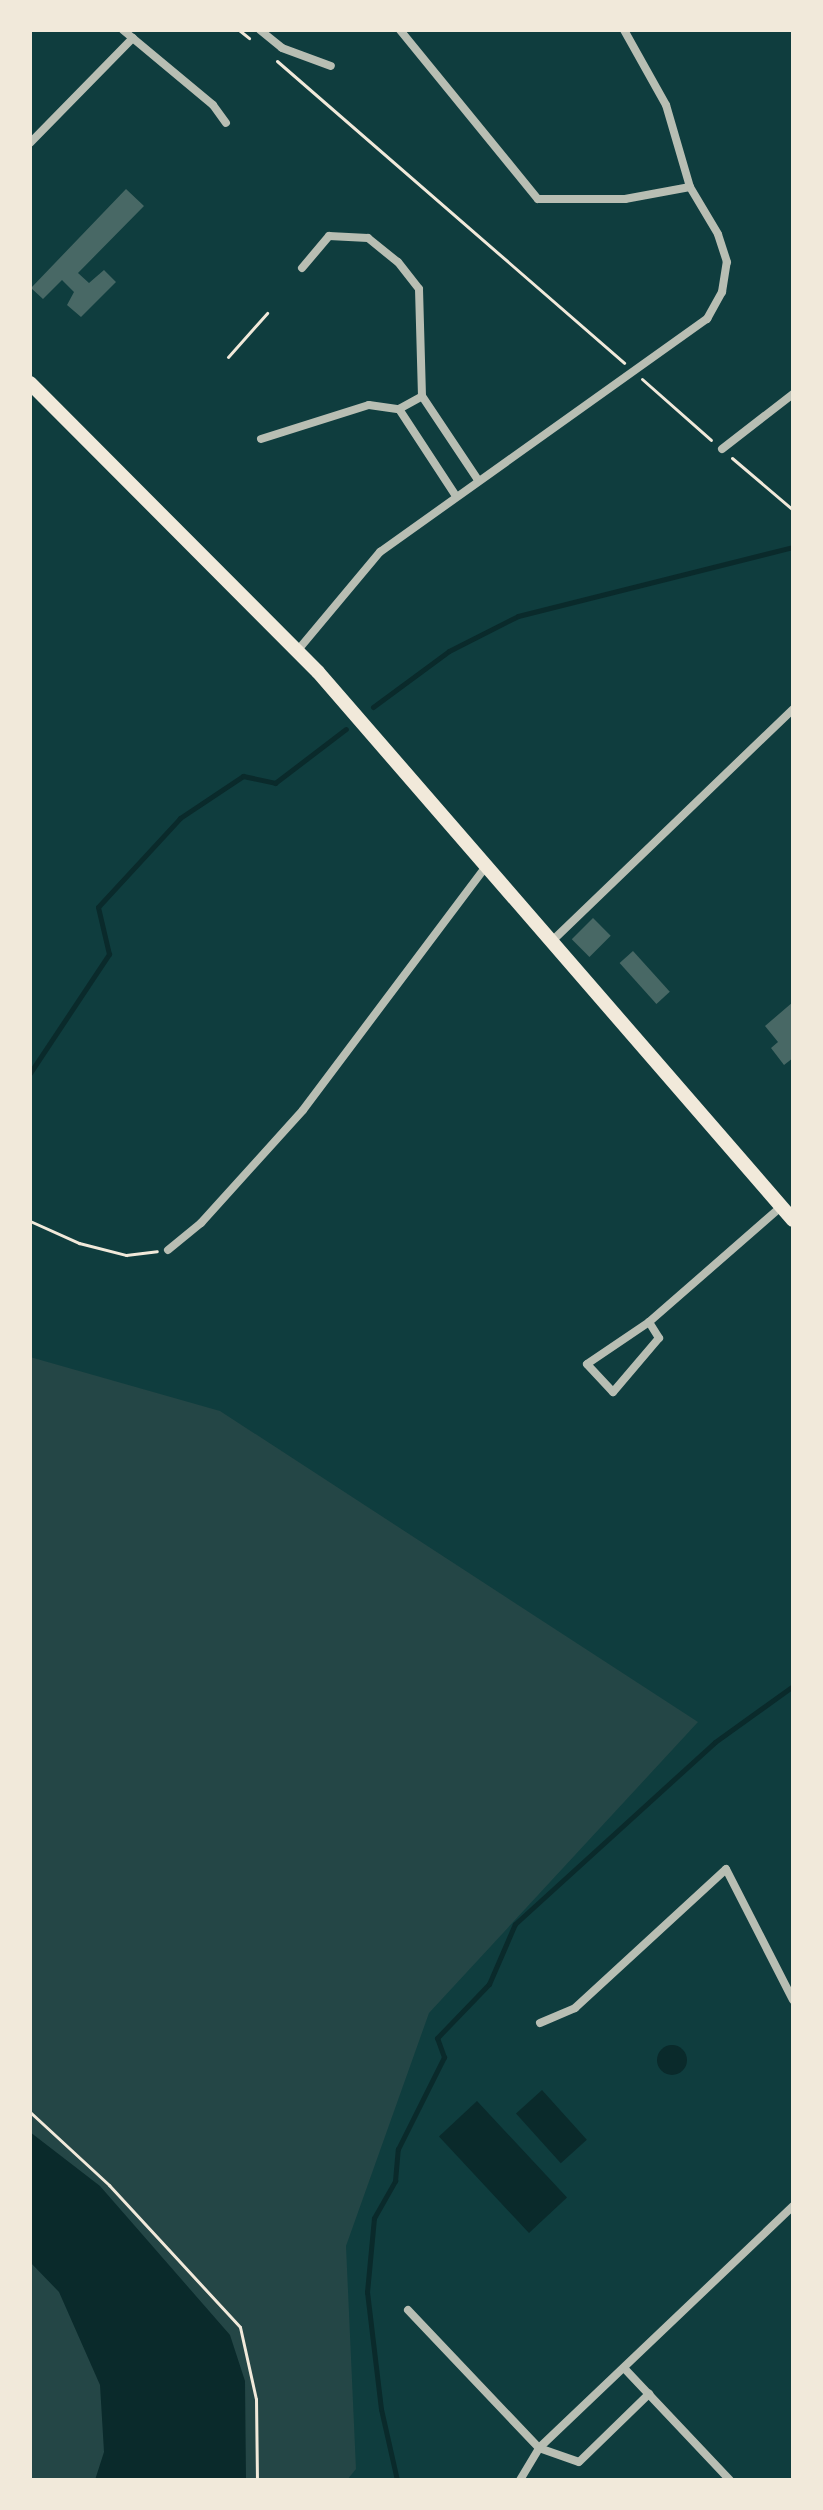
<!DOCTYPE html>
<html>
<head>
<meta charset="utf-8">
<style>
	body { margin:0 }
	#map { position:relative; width:823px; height:2510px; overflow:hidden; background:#0f3d3e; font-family:Montserrat,sans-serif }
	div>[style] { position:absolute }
	.green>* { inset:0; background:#244646 }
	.water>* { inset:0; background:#0a2a2b; transform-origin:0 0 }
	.round { border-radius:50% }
	.stream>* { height:5px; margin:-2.5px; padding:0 2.5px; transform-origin:2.5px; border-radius:2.5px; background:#0a2a2b }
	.building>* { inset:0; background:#486865; transform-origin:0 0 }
	.path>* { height:3px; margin:-1.5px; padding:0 1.5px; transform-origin:1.5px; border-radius:1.5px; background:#f1e9da }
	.minor>* { height:8px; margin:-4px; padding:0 4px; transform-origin:4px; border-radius:4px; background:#b8beb3 }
	.secondary>* { height:14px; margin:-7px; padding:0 7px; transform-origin:7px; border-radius:7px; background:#f1e9da }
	span { translate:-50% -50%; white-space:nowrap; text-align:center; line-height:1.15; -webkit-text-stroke:8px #f1e9da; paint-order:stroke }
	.frame { position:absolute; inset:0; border:32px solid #f1e9da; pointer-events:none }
</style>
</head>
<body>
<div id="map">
	<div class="green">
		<i style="clip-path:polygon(30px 1357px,220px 1411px,698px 1722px,429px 2013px,346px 2246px,356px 2469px,347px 2480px,30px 2480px)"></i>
	</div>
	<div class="water">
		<i class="round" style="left:657px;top:2045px;width:30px;height:30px"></i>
		<i style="left:542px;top:2090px;width:67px;height:35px;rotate:48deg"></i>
		<i style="left:477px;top:2101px;width:132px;height:52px;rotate:47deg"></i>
		<i style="clip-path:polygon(30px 2132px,100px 2186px,230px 2335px,245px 2381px,246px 2480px,95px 2480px,104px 2452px,100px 2385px,59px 2292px,30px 2262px)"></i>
	</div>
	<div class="stream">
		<i style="left:373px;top:707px;width:94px;rotate:-36.4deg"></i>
		<i style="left:449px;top:651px;width:77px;rotate:-26.9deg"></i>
		<i style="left:518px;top:616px;width:284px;rotate:-14.1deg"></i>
		<i style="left:30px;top:1073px;width:143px;rotate:-56.4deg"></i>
		<i style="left:109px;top:954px;width:48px;rotate:-103.2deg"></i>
		<i style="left:98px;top:907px;width:121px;rotate:-47.3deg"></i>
		<i style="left:180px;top:818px;width:76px;rotate:-33.7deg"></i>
		<i style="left:243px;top:776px;width:33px;rotate:12deg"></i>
		<i style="left:275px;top:783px;width:89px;rotate:-37.3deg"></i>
		<i style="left:397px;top:2480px;width:73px;rotate:-102.7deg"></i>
		<i style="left:381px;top:2409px;width:118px;rotate:-96.8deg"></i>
		<i style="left:367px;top:2292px;width:74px;rotate:-84.6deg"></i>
		<i style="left:374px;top:2218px;width:43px;rotate:-60.4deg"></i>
		<i style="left:395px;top:2181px;width:32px;rotate:-85deg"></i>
		<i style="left:398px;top:2149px;width:103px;rotate:-63.4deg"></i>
		<i style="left:444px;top:2057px;width:20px;rotate:-110deg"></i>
		<i style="left:437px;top:2038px;width:75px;rotate:-46.1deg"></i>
		<i style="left:489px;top:1984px;width:65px;rotate:-66.6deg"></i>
		<i style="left:515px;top:1924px;width:270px;rotate:-42.3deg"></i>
		<i style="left:715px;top:1742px;width:96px;rotate:-35.7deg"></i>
	</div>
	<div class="building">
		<i style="clip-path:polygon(126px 189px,144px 206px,78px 273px,89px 283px,104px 270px,116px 282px,81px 317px,67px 305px,74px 292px,62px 280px,43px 299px,31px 288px)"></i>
		<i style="left:593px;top:918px;width:25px;height:30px;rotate:45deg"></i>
		<i style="left:633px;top:951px;width:55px;height:18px;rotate:48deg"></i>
		<i style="clip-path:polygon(793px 1002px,793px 1058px,784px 1065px,771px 1048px,778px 1042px,765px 1026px)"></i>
	</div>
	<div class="path">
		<i style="left:239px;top:30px;width:13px;rotate:39deg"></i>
		<i style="left:277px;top:61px;width:460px;rotate:41deg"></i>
		<i style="left:228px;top:357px;width:59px;rotate:-48.4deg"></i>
		<i style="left:642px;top:379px;width:92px;rotate:41.5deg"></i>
		<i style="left:732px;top:458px;width:80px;rotate:40.4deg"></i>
		<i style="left:30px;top:1221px;width:54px;rotate:24.2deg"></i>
		<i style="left:79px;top:1243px;width:49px;rotate:14.3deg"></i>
		<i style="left:126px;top:1255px;width:31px;rotate:-7deg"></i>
		<i style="left:30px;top:2112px;width:108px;rotate:42.7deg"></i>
		<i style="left:109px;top:2185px;width:193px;rotate:47.3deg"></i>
		<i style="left:240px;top:2327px;width:74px;rotate:77.5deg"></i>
		<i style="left:256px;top:2399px;width:81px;rotate:89.3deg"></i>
	</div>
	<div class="minor">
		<i style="left:123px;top:30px;width:117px;rotate:39.8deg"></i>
		<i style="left:213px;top:105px;width:22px;rotate:54deg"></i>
		<i style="left:260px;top:30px;width:28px;rotate:39deg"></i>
		<i style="left:282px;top:48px;width:52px;rotate:20.2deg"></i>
		<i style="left:400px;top:30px;width:218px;rotate:50.8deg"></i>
		<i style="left:538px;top:199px;width:87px"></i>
		<i style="left:625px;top:199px;width:66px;rotate:-10.5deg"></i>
		<i style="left:30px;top:143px;width:147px;rotate:-45.6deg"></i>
		<i style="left:302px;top:268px;width:42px;rotate:-49.8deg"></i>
		<i style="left:329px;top:236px;width:39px;rotate:3deg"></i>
		<i style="left:368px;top:238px;width:38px;rotate:39deg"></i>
		<i style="left:398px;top:262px;width:34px;rotate:52deg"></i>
		<i style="left:419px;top:289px;width:107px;rotate:88.4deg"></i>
		<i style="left:399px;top:409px;width:104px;rotate:56.8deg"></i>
		<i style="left:261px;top:439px;width:113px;rotate:-17.5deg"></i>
		<i style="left:369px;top:405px;width:30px;rotate:8deg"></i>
		<i style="left:399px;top:409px;width:26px;rotate:-29deg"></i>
		<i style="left:422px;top:396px;width:101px;rotate:56.3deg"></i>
		<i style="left:722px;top:449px;width:90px;rotate:-37.8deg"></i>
		<i style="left:298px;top:650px;width:128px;rotate:-50.1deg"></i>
		<i style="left:380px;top:552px;width:402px;rotate:-35.5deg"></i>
		<i style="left:707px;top:319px;width:31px;rotate:-61deg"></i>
		<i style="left:722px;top:292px;width:30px;rotate:-81deg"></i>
		<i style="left:727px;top:262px;width:29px;rotate:-108deg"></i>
		<i style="left:718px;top:234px;width:55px;rotate:-120.8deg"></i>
		<i style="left:690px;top:187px;width:85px;rotate:-106.3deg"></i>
		<i style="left:666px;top:105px;width:86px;rotate:-119.2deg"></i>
		<i style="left:551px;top:942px;width:336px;rotate:-43.9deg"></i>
		<i style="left:168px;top:1250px;width:43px;rotate:-39.3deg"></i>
		<i style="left:201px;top:1223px;width:152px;rotate:-47.9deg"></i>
		<i style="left:303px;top:1110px;width:306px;rotate:-53.1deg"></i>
		<i style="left:649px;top:1322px;width:19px;rotate:58deg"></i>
		<i style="left:659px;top:1338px;width:71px;rotate:130.4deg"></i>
		<i style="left:613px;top:1392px;width:38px;rotate:-133deg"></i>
		<i style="left:587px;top:1364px;width:75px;rotate:-34.1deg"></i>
		<i style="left:649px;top:1322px;width:176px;rotate:-41.1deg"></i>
		<i style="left:540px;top:2023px;width:38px;rotate:-23deg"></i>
		<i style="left:575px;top:2008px;width:205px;rotate:-42.6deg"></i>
		<i style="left:726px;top:1869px;width:147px;rotate:62.9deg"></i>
		<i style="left:408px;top:2310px;width:190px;rotate:46.5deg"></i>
		<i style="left:539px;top:2448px;width:42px;rotate:19.3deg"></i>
		<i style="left:579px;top:2462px;width:98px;rotate:-44.2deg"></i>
		<i style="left:624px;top:2368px;width:154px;rotate:46.6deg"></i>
		<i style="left:520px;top:2480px;width:37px;rotate:-59deg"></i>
		<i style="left:539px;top:2448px;width:351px;rotate:-43.6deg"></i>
	</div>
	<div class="secondary">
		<i style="left:30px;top:383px;width:408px;rotate:45.1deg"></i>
		<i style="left:318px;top:672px;width:725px;rotate:49.08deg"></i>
	</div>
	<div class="frame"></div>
</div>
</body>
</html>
